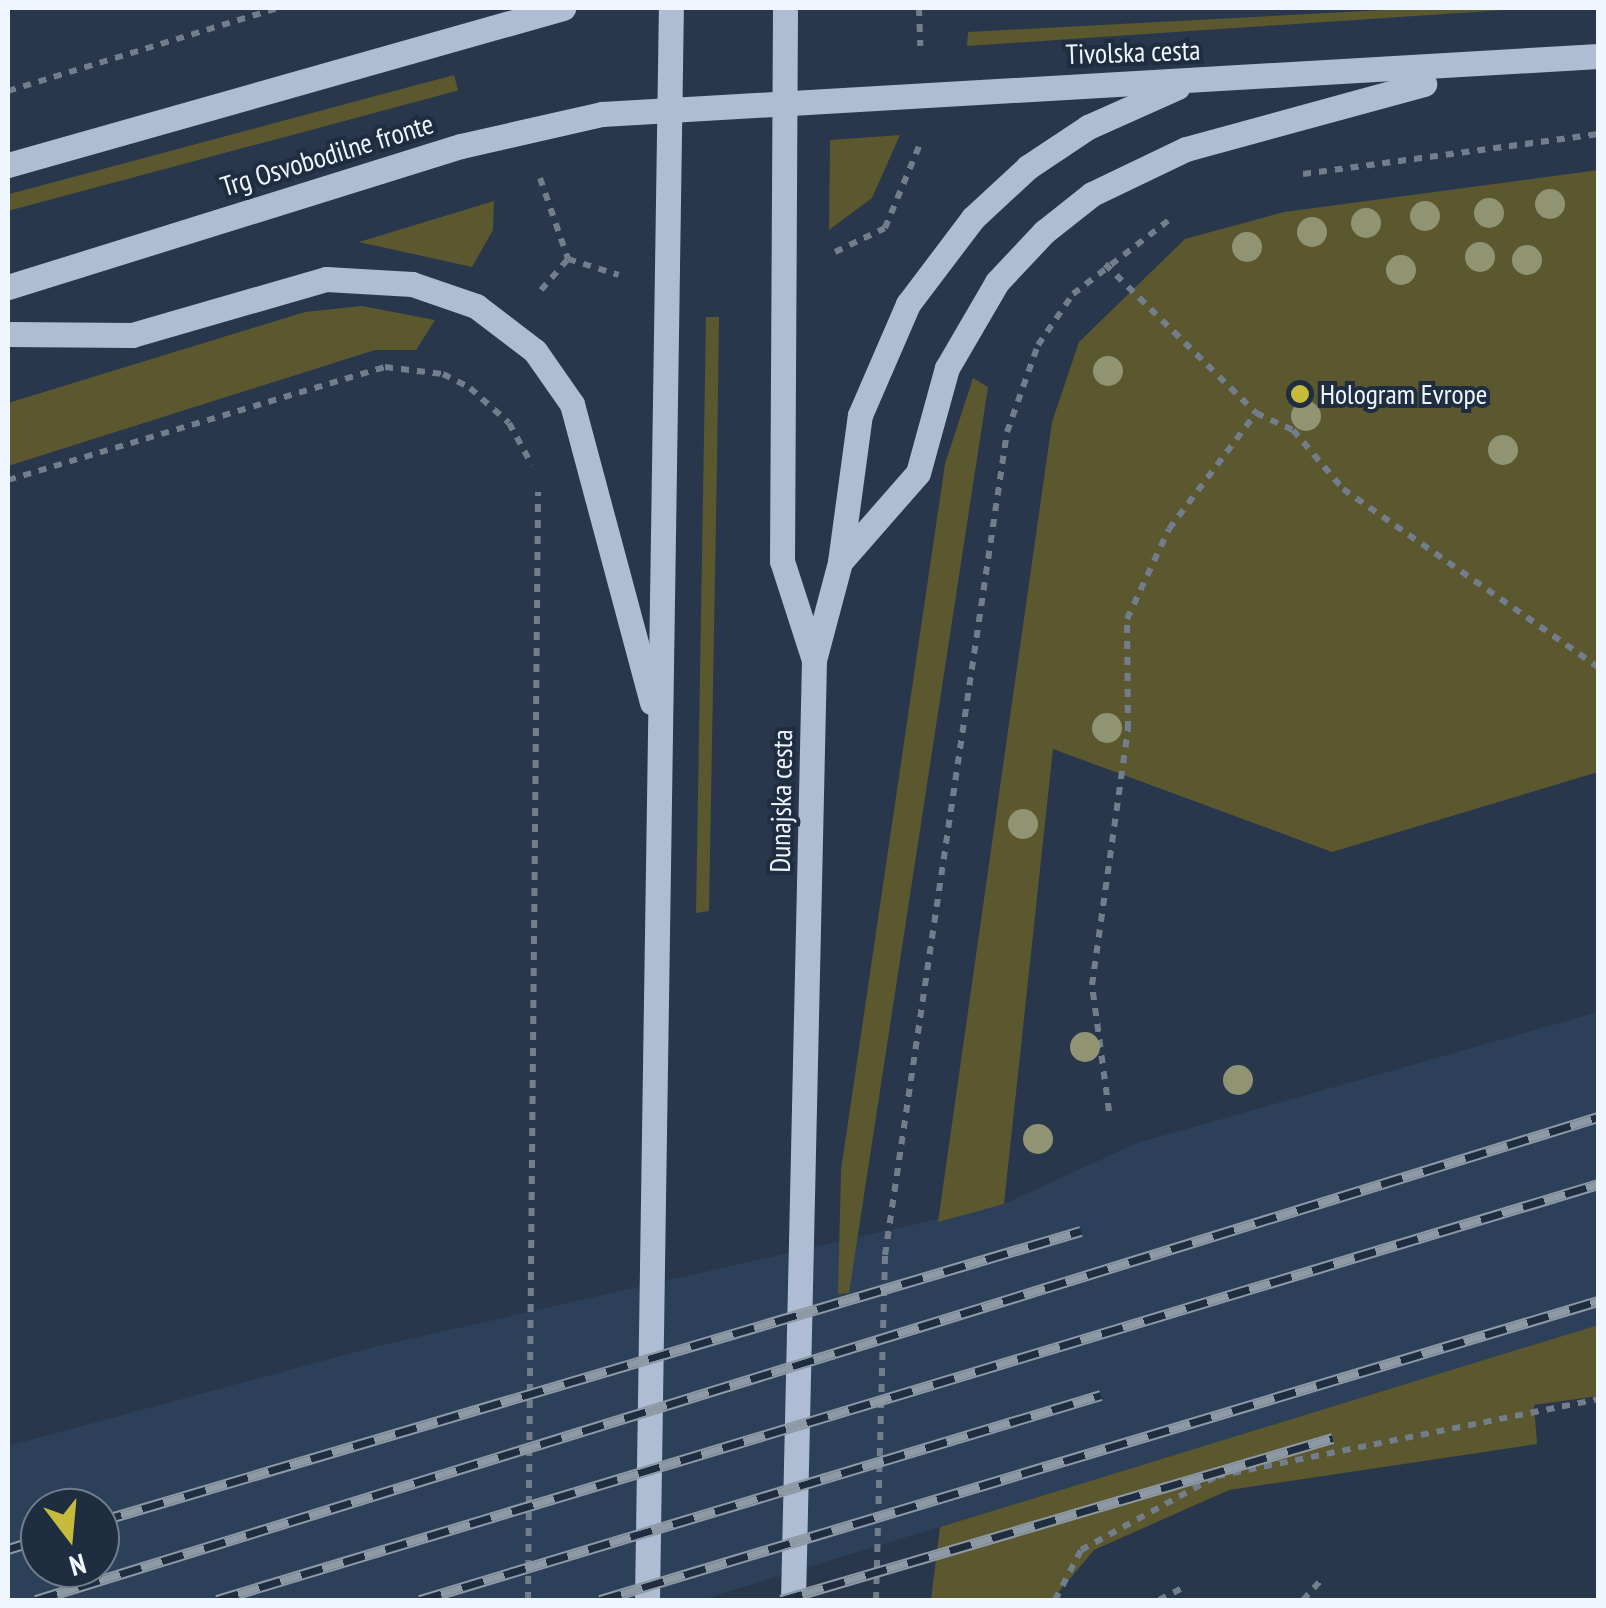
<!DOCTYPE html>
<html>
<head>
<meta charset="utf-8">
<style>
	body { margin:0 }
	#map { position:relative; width:1606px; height:1608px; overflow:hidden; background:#28374b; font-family:"PT Sans Narrow",sans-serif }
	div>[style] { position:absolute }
	.built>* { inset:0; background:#2d405a }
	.green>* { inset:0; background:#5b572f; transform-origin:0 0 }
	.path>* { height:6px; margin-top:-3px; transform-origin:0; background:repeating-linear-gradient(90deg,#737e8d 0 8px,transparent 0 16px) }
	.major>* { height:25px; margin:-12.5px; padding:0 12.5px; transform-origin:12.5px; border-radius:12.5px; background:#aebdd3 }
	.rail>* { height:11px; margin-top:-5.5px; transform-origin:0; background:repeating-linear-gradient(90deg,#1e2d40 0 22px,#8e99a6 0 44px); box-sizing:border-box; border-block:2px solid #8e99a6 }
	.trees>* { width:30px; height:30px; margin:-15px; border-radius:50%; background:#919472 }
	.dots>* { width:28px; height:28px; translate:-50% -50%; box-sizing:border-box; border:5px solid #1e2d40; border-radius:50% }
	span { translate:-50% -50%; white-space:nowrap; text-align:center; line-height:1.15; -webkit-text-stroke:8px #1e2d40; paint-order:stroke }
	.street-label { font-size:28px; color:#f0f6fd }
	.poi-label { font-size:28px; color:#f0f6fd }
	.left { translate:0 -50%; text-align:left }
	.frame { position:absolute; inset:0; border:10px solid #f0f6fd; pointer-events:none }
	.north { position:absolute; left:20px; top:1488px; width:100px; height:100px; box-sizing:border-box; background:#1e2d40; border:2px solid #727d8c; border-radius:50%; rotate:164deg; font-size:28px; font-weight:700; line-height:40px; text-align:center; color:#f0f6fd }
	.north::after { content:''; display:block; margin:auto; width:35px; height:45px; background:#c7bb3b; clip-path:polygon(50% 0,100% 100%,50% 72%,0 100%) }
</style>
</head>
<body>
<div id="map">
	<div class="built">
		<i style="clip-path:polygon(evenodd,1598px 1012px,1598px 1325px,701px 1600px,8px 1600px,8px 1446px,374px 1347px,1004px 1204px,1137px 1143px,1598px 1012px,40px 1508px,100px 1508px,100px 1568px,40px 1568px,40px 1508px)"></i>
	</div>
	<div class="green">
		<i style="clip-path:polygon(1422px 8px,1534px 8px,967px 46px,968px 32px)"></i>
		<i style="left:454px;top:75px;width:16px;height:467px;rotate:75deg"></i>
		<i style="clip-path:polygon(900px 135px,872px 198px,829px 230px,830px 140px)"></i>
		<i style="clip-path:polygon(1598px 170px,1598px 772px,1332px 852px,1053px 749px,1004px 1204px,938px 1222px,1052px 422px,1079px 342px,1185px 239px,1284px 212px)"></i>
		<i style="clip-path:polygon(494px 201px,493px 230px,472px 267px,359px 242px)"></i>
		<i style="clip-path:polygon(362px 306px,435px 320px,416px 350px,375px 350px,8px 466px,8px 403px,305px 312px)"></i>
		<i style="clip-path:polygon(706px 317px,719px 317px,717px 463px,709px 911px,696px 913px)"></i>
		<i style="clip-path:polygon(973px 378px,988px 387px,849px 1293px,838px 1294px,841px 1170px,945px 464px)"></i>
		<i style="clip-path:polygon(1598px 1325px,1598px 1396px,1534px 1405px,1537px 1444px,1229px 1490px,1094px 1550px,1052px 1600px,931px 1600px,940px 1527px)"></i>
	</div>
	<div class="path">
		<i style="left:919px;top:8px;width:38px;rotate:88deg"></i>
		<i style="left:8px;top:91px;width:282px;rotate:-17.1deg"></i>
		<i style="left:1303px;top:174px;width:298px;rotate:-7.7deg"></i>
		<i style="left:540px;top:178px;width:86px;rotate:70.9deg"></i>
		<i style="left:568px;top:259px;width:53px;rotate:17.4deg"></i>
		<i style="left:835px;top:252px;width:55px;rotate:-25.6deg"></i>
		<i style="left:885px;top:228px;width:91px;rotate:-67.4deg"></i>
		<i style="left:1105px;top:264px;width:212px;rotate:44.6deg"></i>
		<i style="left:541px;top:290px;width:41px;rotate:-48.9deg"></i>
		<i style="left:8px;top:480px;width:394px;rotate:-16.7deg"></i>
		<i style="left:385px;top:367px;width:58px;rotate:6.9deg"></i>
		<i style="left:443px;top:374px;width:30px;rotate:27deg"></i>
		<i style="left:470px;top:388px;width:52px;rotate:41.9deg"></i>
		<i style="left:509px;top:423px;width:48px;rotate:61.3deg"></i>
		<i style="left:1109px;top:1111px;width:127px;rotate:-97.7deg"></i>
		<i style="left:1092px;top:985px;width:259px;rotate:-82deg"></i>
		<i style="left:1128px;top:729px;width:110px;rotate:-90.5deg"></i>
		<i style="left:1127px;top:619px;width:99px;rotate:-65deg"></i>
		<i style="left:1169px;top:529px;width:145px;rotate:-53.1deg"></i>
		<i style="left:1256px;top:413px;width:41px;rotate:24.7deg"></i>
		<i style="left:1293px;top:430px;width:77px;rotate:49.7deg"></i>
		<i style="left:1343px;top:489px;width:311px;rotate:34.9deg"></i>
		<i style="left:528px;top:1600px;width:1108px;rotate:-89.48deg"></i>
		<i style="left:876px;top:1600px;width:345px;rotate:-88.5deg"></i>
		<i style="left:885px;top:1255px;width:832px;rotate:-81.57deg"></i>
		<i style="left:1007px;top:432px;width:92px;rotate:-70.4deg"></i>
		<i style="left:1038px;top:345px;width:62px;rotate:-55.5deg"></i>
		<i style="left:1073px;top:294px;width:126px;rotate:-37.6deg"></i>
		<i style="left:1055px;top:1600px;width:56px;rotate:-62.5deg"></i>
		<i style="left:1081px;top:1550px;width:155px;rotate:-28.6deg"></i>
		<i style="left:1217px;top:1476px;width:389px;rotate:-11.4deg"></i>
		<i style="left:1159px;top:1600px;width:28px;rotate:-27deg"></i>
		<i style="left:1303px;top:1600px;width:25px;rotate:-48deg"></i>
	</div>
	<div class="major">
		<i style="left:785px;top:8px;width:553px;rotate:90.31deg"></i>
		<i style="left:782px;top:561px;width:104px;rotate:72.1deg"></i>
		<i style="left:814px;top:660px;width:940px;rotate:91.28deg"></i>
		<i style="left:8px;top:165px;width:577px;rotate:-15.8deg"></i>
		<i style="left:8px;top:287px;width:474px;rotate:-17.3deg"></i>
		<i style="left:461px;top:146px;width:145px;rotate:-12.8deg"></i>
		<i style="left:602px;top:114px;width:998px;rotate:-3.33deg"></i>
		<i style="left:8px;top:334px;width:124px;rotate:0.5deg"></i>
		<i style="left:132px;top:335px;width:202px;rotate:-16.1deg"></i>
		<i style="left:326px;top:279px;width:86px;rotate:3.3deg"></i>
		<i style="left:412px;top:284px;width:68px;rotate:19deg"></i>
		<i style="left:476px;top:306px;width:74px;rotate:37.3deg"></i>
		<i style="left:535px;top:351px;width:65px;rotate:55.1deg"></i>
		<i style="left:572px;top:404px;width:309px;rotate:75deg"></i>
		<i style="left:840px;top:562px;width:118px;rotate:-48.8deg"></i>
		<i style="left:918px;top:473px;width:109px;rotate:-74.6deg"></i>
		<i style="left:947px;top:368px;width:99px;rotate:-59.8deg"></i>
		<i style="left:997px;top:282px;width:69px;rotate:-46.8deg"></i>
		<i style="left:1044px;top:232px;width:61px;rotate:-38.4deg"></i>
		<i style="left:1092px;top:194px;width:104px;rotate:-25.6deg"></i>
		<i style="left:1186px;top:149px;width:247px;rotate:-15.3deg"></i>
		<i style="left:814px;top:660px;width:101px;rotate:-75.1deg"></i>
		<i style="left:840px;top:562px;width:148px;rotate:-82.3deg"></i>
		<i style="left:860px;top:415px;width:121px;rotate:-66.6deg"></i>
		<i style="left:908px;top:304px;width:108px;rotate:-52.9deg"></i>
		<i style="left:973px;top:218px;width:75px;rotate:-42.8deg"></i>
		<i style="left:1028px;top:167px;width:72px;rotate:-33.7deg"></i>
		<i style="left:1088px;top:127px;width:98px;rotate:-24deg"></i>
		<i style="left:647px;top:1600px;width:1592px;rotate:-89.14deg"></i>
	</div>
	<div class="rail">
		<i style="left:100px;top:1521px;width:1023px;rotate:-16.47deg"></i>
		<i style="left:8px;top:1549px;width:34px;rotate:-17deg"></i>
		<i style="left:36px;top:1600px;width:1635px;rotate:-17.18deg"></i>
		<i style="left:217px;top:1600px;width:1442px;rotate:-16.76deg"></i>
		<i style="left:420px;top:1600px;width:711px;rotate:-16.75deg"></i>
		<i style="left:600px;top:1600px;width:1042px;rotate:-16.68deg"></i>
		<i style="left:781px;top:1600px;width:575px;rotate:-16.36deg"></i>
	</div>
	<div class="trees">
		<i style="left:1550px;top:204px"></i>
		<i style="left:1489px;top:213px"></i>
		<i style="left:1425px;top:216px"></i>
		<i style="left:1366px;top:223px"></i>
		<i style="left:1312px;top:232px"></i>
		<i style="left:1247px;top:247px"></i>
		<i style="left:1480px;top:257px"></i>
		<i style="left:1527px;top:260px"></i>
		<i style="left:1401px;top:270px"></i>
		<i style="left:1108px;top:371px"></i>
		<i style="left:1306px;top:416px"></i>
		<i style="left:1503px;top:450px"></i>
		<i style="left:1107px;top:728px"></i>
		<i style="left:1023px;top:824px"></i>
		<i style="left:1085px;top:1047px"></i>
		<i style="left:1238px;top:1080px"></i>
		<i style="left:1038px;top:1139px"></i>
	</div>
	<div class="dots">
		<i style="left:1300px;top:394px;background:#c7bb3b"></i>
	</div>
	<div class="street-label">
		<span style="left:1133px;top:52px;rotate:-2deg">Tivolska cesta</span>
		<span style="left:327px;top:155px;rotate:-17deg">Trg Osvobodilne fronte</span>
		<span style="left:781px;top:801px;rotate:-89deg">Dunajska cesta</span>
	</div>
	<div class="poi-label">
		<span class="left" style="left:1320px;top:394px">Hologram Evrope</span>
	</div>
	<div class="frame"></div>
	<div class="north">N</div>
</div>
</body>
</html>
